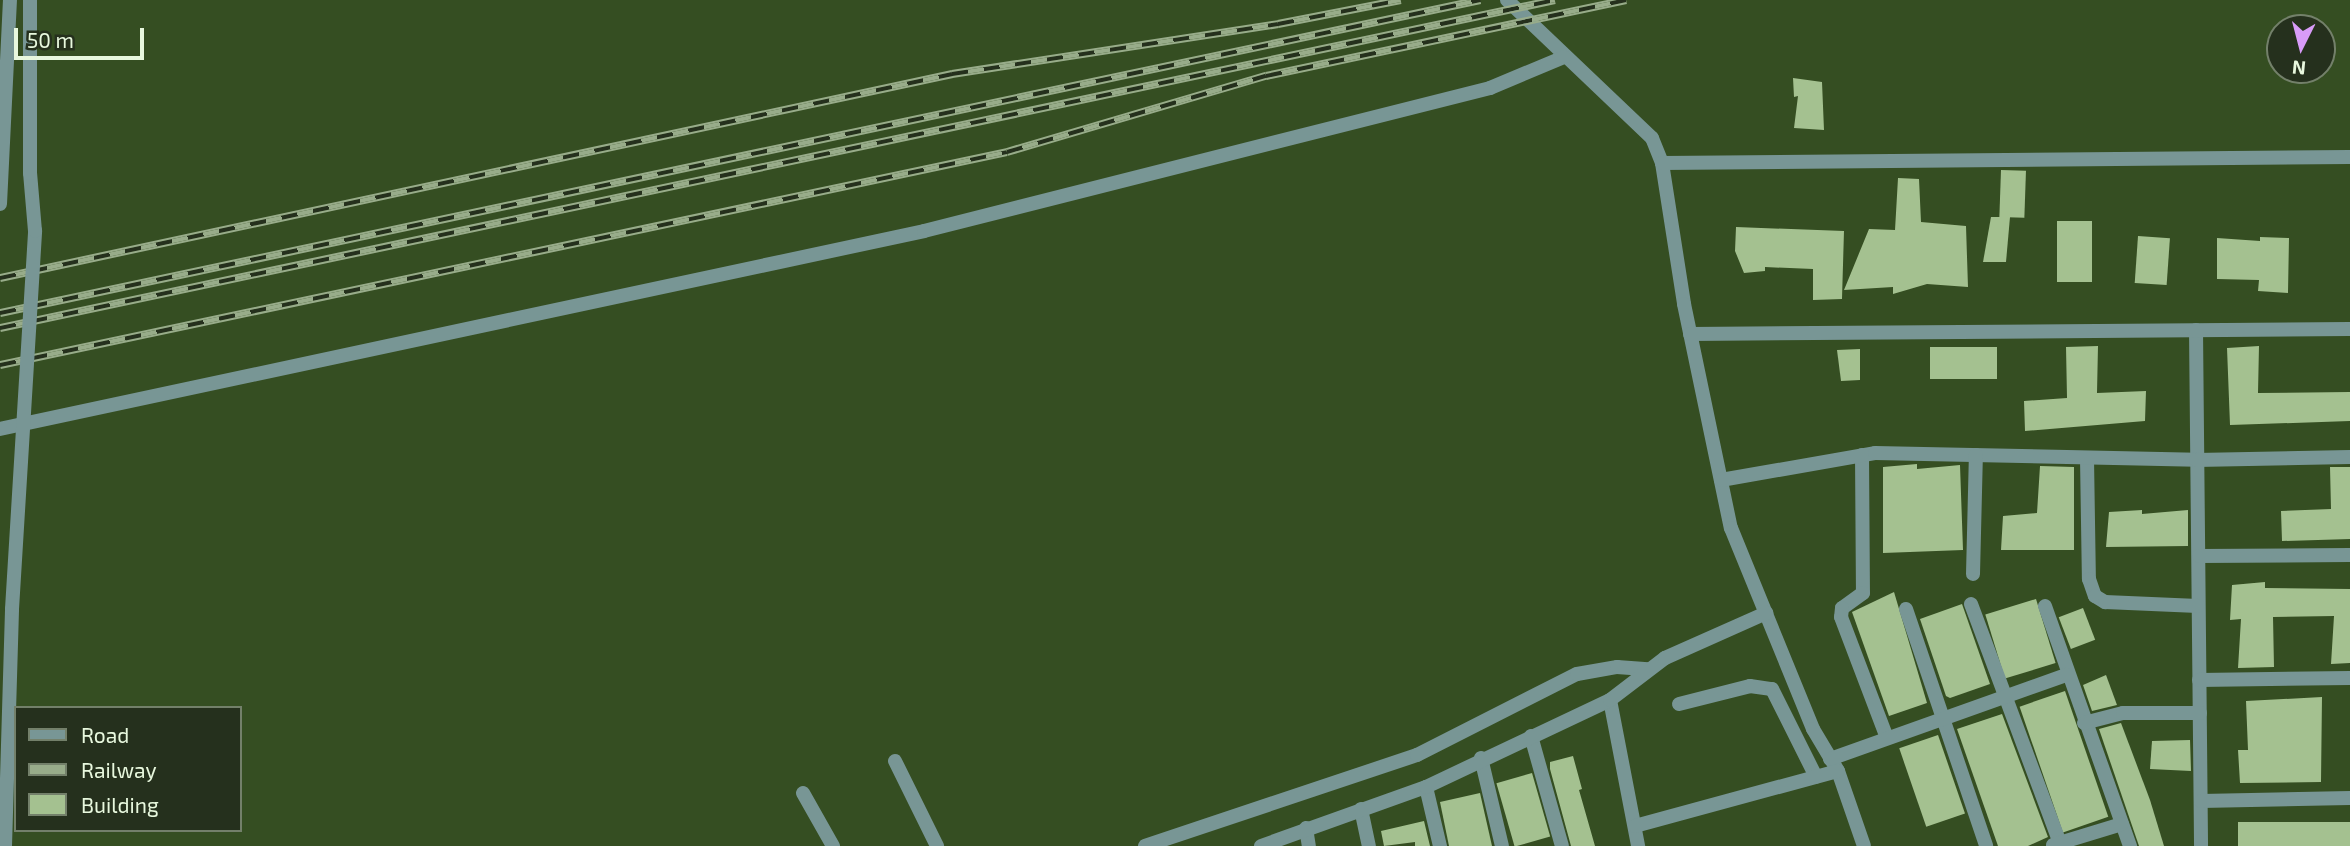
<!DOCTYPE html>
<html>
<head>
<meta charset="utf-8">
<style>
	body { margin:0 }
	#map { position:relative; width:2350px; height:846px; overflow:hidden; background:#354e22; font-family:"Exo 2",sans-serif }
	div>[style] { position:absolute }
	.building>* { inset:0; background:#a4c190; transform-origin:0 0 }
	.street>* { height:14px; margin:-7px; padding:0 7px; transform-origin:7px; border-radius:7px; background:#789695 }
	.rail>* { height:8px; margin-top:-4px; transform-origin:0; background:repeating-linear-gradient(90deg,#25301d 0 16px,#98ac8a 0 32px); box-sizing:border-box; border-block:2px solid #98ac8a }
	.street-bridge>* { height:14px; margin:-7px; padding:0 7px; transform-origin:7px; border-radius:7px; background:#789695 }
	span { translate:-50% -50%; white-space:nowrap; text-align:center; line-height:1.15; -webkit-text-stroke:7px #25301d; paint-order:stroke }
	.legend { position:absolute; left:14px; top:706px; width:228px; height:126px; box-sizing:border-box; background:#25301d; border:2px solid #73806a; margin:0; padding:9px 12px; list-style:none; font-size:21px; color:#e8f8de }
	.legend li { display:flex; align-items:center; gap:14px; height:35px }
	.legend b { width:35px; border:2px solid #73806a }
	.north { position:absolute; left:2266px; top:14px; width:70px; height:70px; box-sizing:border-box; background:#25301d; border:2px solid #73806a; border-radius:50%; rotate:186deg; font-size:19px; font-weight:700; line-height:28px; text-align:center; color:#e8f8de }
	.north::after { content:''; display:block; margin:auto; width:24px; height:32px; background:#d89bf8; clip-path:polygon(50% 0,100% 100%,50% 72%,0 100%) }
	.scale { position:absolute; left:14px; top:28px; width:130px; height:32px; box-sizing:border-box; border:4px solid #e8f8de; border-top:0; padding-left:9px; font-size:21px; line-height:24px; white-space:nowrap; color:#e8f8de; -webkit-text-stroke:5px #25301d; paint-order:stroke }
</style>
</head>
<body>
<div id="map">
	<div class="building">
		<i style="clip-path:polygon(1793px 78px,1822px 82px,1824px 130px,1794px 128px,1798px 96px,1794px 97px)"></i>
		<i style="left:2001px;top:170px;width:25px;height:47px;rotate:2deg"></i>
		<i style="clip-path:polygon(1898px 178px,1919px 179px,1921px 222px,1966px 226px,1968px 287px,1927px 284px,1893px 294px,1893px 287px,1844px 290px,1869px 229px,1895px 230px)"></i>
		<i style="clip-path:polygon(1991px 217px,2010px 217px,2006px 262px,1983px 262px)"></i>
		<i style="left:2092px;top:221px;width:61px;height:35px;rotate:90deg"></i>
		<i style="clip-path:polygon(1736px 227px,1844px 231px,1842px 299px,1813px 300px,1813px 269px,1765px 267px,1765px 271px,1744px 273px,1735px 251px)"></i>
		<i style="left:2138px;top:236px;width:32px;height:47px;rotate:4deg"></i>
		<i style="clip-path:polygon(2260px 237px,2289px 238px,2288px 293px,2258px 291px,2259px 280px,2217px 279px,2217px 238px,2260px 241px)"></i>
		<i style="clip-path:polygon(2098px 346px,2097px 393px,2146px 391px,2145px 421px,2025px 431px,2024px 401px,2067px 398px,2066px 347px)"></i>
		<i style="clip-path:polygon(2259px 346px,2258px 393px,2350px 392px,2350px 421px,2230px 425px,2227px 348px)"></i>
		<i style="left:1997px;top:347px;width:32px;height:67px;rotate:90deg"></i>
		<i style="clip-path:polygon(1860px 349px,1860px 380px,1841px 381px,1837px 350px)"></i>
		<i style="clip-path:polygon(1917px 464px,1917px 469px,1960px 465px,1963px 550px,1883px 553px,1883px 467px)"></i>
		<i style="clip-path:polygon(2040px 466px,2074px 467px,2074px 550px,2001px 550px,2003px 516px,2037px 513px)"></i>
		<i style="clip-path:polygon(2330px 467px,2350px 467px,2350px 539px,2282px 541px,2281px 511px,2331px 509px)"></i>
		<i style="clip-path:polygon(2142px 510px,2142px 514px,2188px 510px,2188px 546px,2106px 547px,2109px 512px)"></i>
		<i style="clip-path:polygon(2265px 582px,2265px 588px,2350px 589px,2350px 663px,2331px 664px,2334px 616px,2273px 617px,2274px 667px,2238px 668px,2241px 619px,2230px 620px,2232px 585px)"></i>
		<i style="clip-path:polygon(1894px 592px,1927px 703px,1889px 716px,1852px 612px)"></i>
		<i style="left:2036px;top:599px;width:67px;height:53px;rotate:73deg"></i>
		<i style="clip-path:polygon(1962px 604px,1990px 684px,1950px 698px,1946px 696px,1920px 619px)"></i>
		<i style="left:2083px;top:608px;width:34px;height:26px;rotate:69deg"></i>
		<i style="clip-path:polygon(2106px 675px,2117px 705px,2092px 711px,2083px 685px)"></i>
		<i style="left:2065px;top:691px;width:133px;height:48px;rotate:71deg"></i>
		<i style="clip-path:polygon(2322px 697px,2321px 782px,2240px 783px,2238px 750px,2248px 750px,2246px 701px)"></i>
		<i style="clip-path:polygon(2002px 714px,2048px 837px,2028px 846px,1998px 846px,1957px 729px)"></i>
		<i style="clip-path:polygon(2121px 723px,2150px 800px,2164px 846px,2139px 846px,2099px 729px)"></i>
		<i style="left:1938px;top:735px;width:83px;height:41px;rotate:71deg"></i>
		<i style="clip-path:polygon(2190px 740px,2191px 771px,2150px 769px,2152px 741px)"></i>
		<i style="clip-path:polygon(1573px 756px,1582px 789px,1579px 790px,1595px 846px,1571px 846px,1550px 769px,1550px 762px)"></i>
		<i style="left:1532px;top:773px;width:66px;height:37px;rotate:74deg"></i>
		<i style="clip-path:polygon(1480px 793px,1492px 846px,1449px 846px,1440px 802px)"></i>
		<i style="clip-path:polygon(1424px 821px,1430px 846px,1415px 846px,1415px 842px,1384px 846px,1381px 831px)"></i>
		<i style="left:2350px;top:822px;width:24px;height:112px;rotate:90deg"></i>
	</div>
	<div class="street">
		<i style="left:1507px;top:0;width:200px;rotate:43.6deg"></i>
		<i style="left:1652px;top:138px;width:27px;rotate:68deg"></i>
		<i style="left:1662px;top:163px;width:143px;rotate:81.1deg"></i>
		<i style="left:1684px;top:304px;width:229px;rotate:78.2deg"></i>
		<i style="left:1731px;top:528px;width:217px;rotate:67.8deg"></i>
		<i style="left:1813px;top:729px;width:49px;rotate:59.2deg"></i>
		<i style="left:1838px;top:771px;width:79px;rotate:70.9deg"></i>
		<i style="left:1662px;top:163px;width:688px;rotate:-0.5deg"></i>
		<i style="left:0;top:204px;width:204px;rotate:-87.2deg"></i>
		<i style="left:2196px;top:330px;width:516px;rotate:89.44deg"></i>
		<i style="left:1690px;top:334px;width:660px;rotate:-0.43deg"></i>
		<i style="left:0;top:429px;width:945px;rotate:-12.09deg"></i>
		<i style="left:924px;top:231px;width:584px;rotate:-14.18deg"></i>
		<i style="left:1490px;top:88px;width:80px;rotate:-22.7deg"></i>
		<i style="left:1862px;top:455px;width:138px;rotate:89.6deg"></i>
		<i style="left:1863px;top:593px;width:26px;rotate:144deg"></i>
		<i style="left:1842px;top:608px;width:9px;rotate:96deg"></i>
		<i style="left:1841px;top:617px;width:129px;rotate:69.2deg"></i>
		<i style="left:2087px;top:458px;width:121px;rotate:89.1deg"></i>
		<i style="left:2089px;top:579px;width:18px;rotate:71deg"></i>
		<i style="left:2095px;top:596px;width:12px;rotate:31deg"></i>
		<i style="left:2105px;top:602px;width:93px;rotate:2.5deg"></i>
		<i style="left:1721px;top:480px;width:156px;rotate:-9.9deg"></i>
		<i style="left:1875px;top:453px;width:321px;rotate:1.2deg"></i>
		<i style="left:2196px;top:460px;width:154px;rotate:-1.1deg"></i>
		<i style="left:2199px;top:556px;width:151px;rotate:-0.4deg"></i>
		<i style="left:1973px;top:574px;width:119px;rotate:-88.6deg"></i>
		<i style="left:1971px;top:604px;width:255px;rotate:69.6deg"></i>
		<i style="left:2045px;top:606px;width:255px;rotate:70.5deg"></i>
		<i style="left:1906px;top:609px;width:250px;rotate:71.3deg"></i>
		<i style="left:2199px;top:680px;width:151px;rotate:-0.8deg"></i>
		<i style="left:1610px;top:700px;width:149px;rotate:79.1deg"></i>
		<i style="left:1679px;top:704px;width:73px;rotate:-14.2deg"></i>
		<i style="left:1750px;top:686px;width:22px;rotate:8deg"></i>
		<i style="left:1772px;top:689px;width:98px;rotate:63.4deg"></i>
		<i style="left:2084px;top:723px;width:40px;rotate:-14.4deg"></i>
		<i style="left:2123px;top:713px;width:77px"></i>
		<i style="left:1531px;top:736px;width:114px;rotate:74.3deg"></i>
		<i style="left:1481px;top:758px;width:90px;rotate:76.6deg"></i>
		<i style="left:1830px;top:759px;width:251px;rotate:-19.6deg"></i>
		<i style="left:895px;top:761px;width:95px;rotate:63.7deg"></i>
		<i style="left:1426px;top:787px;width:61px;rotate:76.7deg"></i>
		<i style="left:803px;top:793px;width:61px;rotate:60.5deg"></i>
		<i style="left:2201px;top:801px;width:149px;rotate:-1.2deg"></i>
		<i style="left:1361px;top:809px;width:38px;rotate:78deg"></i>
		<i style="left:1635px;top:826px;width:210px;rotate:-15.2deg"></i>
		<i style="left:1306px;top:828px;width:18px;rotate:81deg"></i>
		<i style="left:2053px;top:845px;width:72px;rotate:-16.9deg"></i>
		<i style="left:1145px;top:846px;width:287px;rotate:-18.5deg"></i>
		<i style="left:1417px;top:755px;width:179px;rotate:-26.9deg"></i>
		<i style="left:1577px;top:674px;width:41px;rotate:-9.9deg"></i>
		<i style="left:1617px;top:667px;width:31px;rotate:4deg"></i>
		<i style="left:1261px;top:846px;width:175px;rotate:-19.7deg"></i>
		<i style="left:1426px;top:787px;width:204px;rotate:-25.3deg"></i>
		<i style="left:1610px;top:700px;width:69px;rotate:-37.4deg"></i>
		<i style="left:1665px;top:658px;width:111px;rotate:-24deg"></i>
	</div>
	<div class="rail">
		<i style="left:0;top:278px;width:974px;rotate:-12.09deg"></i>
		<i style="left:952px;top:74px;width:330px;rotate:-8.7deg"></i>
		<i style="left:1278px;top:24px;width:125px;rotate:-11deg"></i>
		<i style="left:0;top:313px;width:1513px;rotate:-11.94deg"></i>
		<i style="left:0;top:328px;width:1589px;rotate:-11.91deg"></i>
		<i style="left:0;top:365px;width:1029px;rotate:-11.94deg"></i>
		<i style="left:1007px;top:152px;width:270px;rotate:-16.4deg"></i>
		<i style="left:1266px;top:76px;width:368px;rotate:-11.9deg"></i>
	</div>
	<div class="street-bridge">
		<i style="left:5px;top:846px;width:237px;rotate:-88.3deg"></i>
		<i style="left:12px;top:609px;width:379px;rotate:-86.5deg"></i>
		<i style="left:35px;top:231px;width:58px;rotate:-94.9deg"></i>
		<i style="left:30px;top:173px;width:173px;rotate:-90deg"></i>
	</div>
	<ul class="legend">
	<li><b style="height:9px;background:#789695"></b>Road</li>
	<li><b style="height:9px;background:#98ac8a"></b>Railway</li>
	<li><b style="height:19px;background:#a4c190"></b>Building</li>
	</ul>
	<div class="north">N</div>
	<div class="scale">50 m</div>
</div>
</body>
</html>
